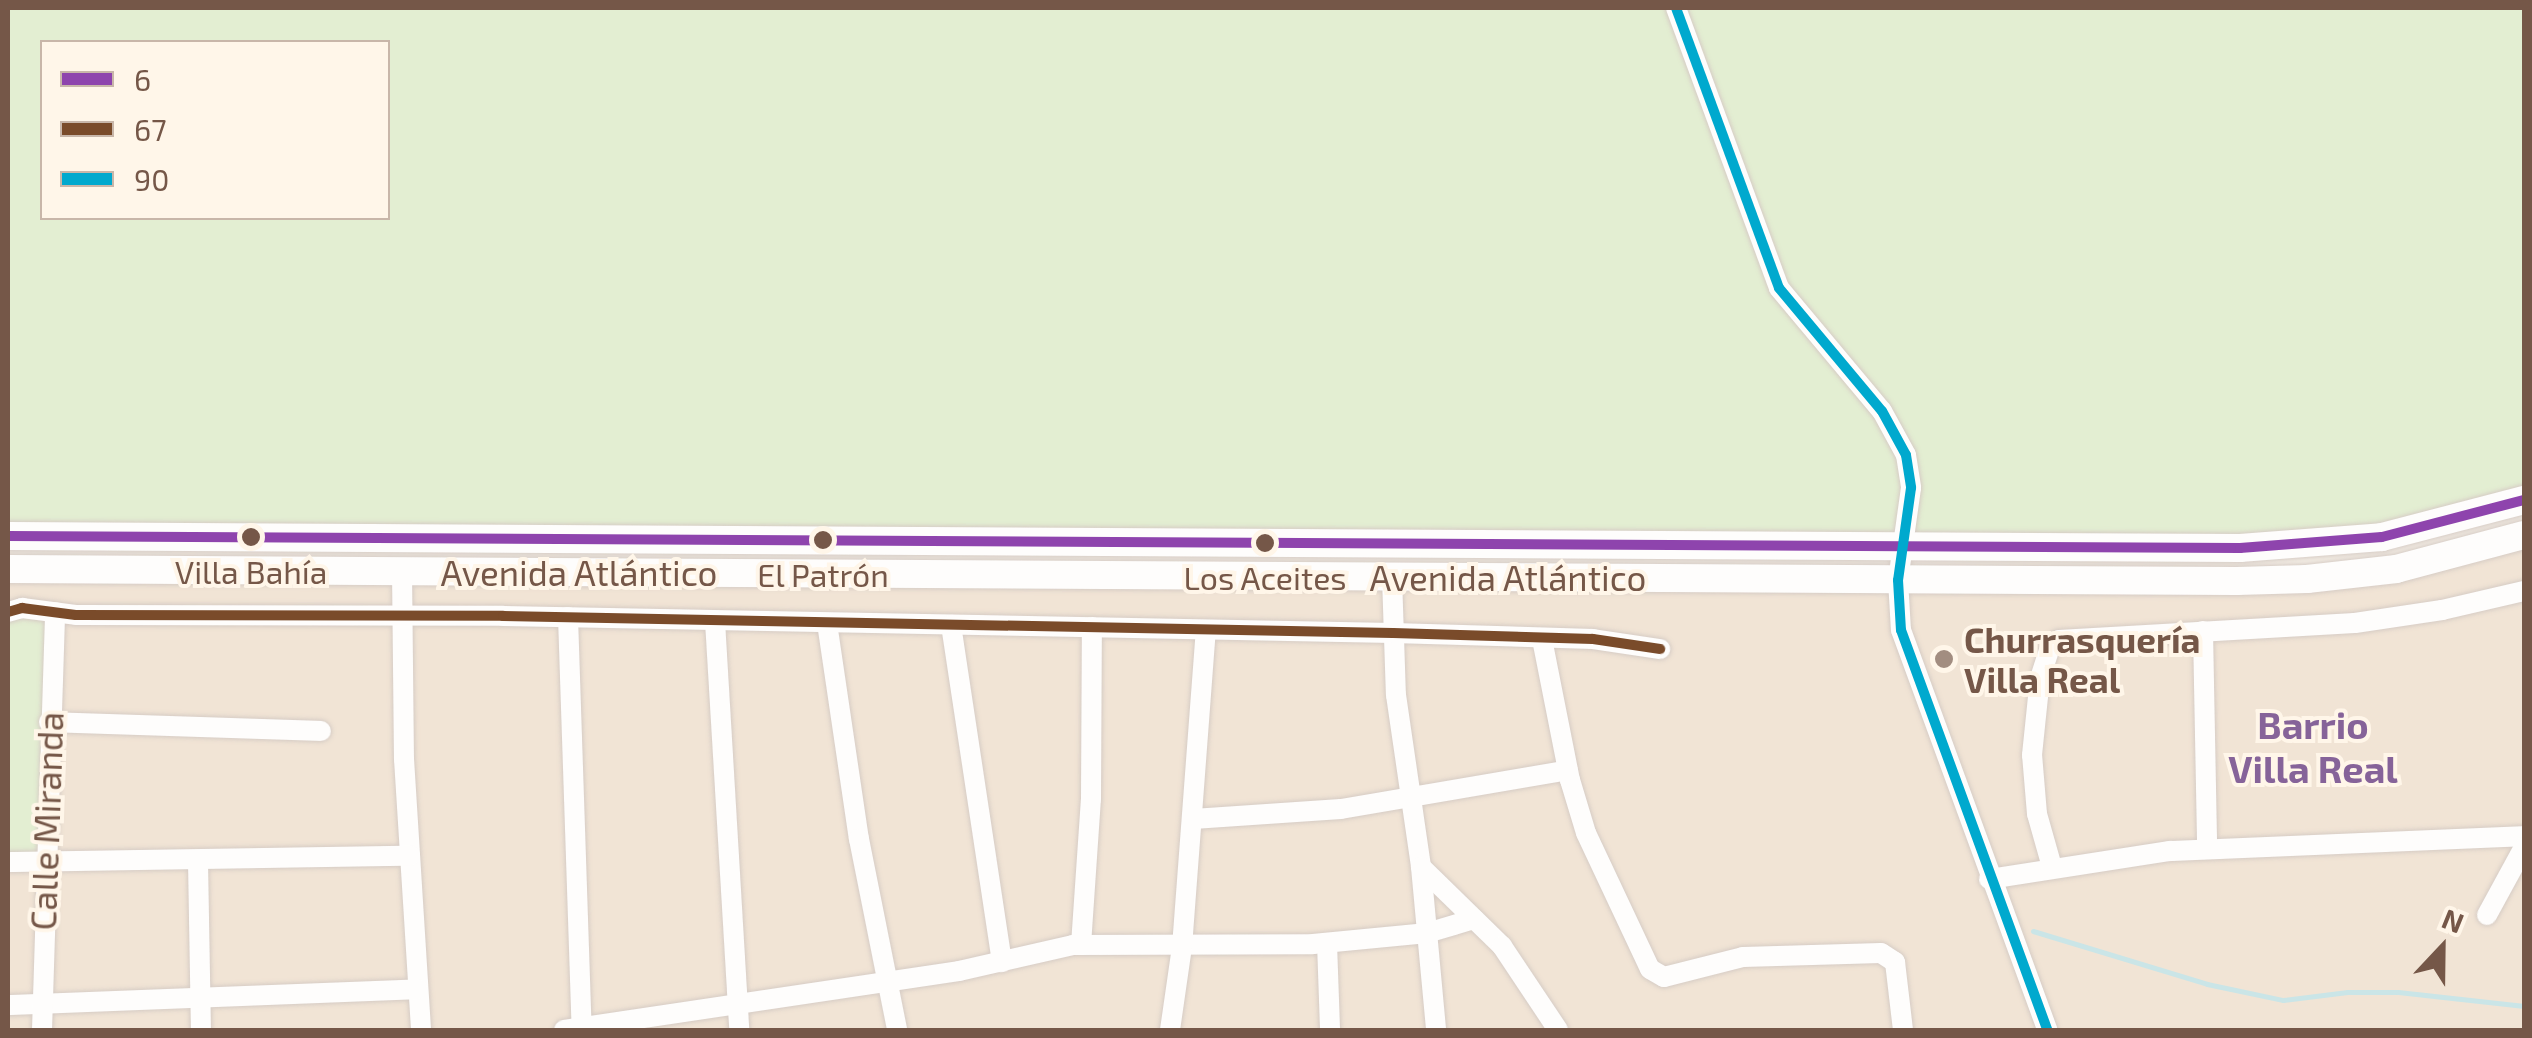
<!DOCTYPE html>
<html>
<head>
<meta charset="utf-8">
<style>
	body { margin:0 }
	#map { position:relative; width:2532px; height:1038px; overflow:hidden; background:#f7f1e8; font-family:"Exo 2",sans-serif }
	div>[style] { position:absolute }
	.residential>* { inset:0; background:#f1e4d5 }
	.green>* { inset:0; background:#e3eed2 }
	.stream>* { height:5px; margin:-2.5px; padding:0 2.5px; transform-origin:2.5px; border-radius:2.5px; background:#cae5e7 }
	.roads { filter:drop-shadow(0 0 2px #d6ccc5) drop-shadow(0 0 2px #d6ccc5) }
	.street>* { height:20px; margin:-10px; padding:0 10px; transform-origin:10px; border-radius:10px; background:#fefdfc }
	.secondary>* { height:28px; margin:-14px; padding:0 14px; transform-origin:14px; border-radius:14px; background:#fefdfc }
	.bus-1>* { height:10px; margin:-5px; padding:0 5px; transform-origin:5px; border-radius:5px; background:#8e44ad }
	.bus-2>* { height:10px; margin:-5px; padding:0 5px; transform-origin:5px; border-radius:5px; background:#7a4b2a }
	.bus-3>* { height:10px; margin:-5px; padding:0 5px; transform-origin:5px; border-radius:5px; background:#00a9ce }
	.dots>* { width:28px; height:28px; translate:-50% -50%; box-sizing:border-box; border:5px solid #fff6e9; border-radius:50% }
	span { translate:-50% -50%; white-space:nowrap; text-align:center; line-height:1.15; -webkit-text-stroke:8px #fff6e9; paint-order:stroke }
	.bus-label { font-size:32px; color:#755748 }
	.street-label { font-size:35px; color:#755748 }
	.poi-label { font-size:35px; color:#755748; font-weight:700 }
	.left { translate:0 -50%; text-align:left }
	.neighbourhood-label { font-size:38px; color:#866399; font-weight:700 }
	.frame { position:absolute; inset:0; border:10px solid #755748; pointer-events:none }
	.legend { position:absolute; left:40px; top:40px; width:350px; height:180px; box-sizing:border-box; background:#fff6e9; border:2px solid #c8b6a9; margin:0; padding:12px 18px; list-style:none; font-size:30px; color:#755748 }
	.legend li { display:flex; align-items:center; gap:20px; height:50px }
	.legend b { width:50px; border:2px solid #c8b6a9 }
	.north { position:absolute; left:2392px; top:898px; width:100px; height:100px; -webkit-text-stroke:8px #fff6e9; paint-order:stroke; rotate:22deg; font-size:28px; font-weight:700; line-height:40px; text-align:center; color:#755748 }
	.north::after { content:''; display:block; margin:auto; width:35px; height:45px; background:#755748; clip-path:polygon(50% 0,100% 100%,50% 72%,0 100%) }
</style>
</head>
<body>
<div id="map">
	<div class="residential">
		<i style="clip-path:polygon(2524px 535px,2524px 1030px,8px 1030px,8px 569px,2237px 581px)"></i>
	</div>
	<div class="green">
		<i style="clip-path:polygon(evenodd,8px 8px,2524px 8px,2524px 500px,2382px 537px,8px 530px,8px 8px,42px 42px,388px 42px,388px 218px,42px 218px,42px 42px)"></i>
		<i style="clip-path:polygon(8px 612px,55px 612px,44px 862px,8px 862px)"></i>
	</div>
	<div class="stream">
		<i style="left:2033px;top:931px;width:182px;rotate:16.9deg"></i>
		<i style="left:2207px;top:984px;width:78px;rotate:11.9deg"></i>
		<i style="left:2283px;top:1000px;width:65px;rotate:-7deg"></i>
		<i style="left:2348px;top:992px;width:50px"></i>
		<i style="left:2398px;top:992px;width:127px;rotate:6.3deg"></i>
	</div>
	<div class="roads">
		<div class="street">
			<i style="left:1676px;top:8px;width:298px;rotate:69.8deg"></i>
			<i style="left:1779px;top:288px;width:160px;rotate:50.1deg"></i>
			<i style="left:1882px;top:411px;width:50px;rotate:61.4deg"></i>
			<i style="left:1906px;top:455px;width:33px;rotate:81deg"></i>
			<i style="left:1911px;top:488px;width:93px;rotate:98deg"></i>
			<i style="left:1898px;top:580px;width:50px;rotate:86.6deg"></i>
			<i style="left:1901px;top:630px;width:426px;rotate:69.9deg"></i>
			<i style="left:402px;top:570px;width:189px;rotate:89.4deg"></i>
			<i style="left:404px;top:759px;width:272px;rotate:86.4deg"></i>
			<i style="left:1392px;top:577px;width:118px;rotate:88.1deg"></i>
			<i style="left:1396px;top:695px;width:174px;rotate:81.7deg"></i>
			<i style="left:1421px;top:867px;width:164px;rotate:84.7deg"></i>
			<i style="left:8px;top:612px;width:15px;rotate:-16deg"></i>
			<i style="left:22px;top:608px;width:54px;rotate:7.4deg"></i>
			<i style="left:76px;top:615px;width:427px;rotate:0.1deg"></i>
			<i style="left:503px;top:616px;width:890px;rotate:1.09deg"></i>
			<i style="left:1393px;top:633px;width:200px;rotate:1.7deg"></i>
			<i style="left:1593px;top:639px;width:68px;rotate:8.5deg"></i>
			<i style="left:568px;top:617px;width:413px;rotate:88.1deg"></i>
			<i style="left:715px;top:621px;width:410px;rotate:86.6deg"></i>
			<i style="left:827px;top:623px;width:218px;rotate:81.6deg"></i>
			<i style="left:859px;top:839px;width:195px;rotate:78.7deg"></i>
			<i style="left:951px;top:625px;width:341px;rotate:81.4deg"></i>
			<i style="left:2203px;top:631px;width:218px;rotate:88.9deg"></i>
			<i style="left:1542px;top:639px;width:144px;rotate:78.8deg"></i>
			<i style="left:1570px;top:780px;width:55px;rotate:73.2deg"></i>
			<i style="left:1586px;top:833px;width:150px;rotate:64.8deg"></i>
			<i style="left:1650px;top:969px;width:16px;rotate:30deg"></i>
			<i style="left:1664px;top:977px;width:81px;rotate:-14.2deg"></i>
			<i style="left:1743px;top:957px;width:138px;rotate:-1.7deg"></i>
			<i style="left:1881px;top:953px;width:17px;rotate:33deg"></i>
			<i style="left:1895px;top:962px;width:68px;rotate:83.3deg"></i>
			<i style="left:49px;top:722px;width:272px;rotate:1.9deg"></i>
			<i style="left:1193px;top:819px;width:148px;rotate:-3.9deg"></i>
			<i style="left:1341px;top:809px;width:230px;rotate:-9.7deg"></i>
			<i style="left:198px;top:861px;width:169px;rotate:89deg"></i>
			<i style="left:8px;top:862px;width:402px;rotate:-0.9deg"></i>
			<i style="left:1421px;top:867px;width:113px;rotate:44.3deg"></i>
			<i style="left:1502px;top:946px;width:101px;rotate:56.3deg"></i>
			<i style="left:2052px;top:867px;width:55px;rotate:-105.8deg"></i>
			<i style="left:2037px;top:814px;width:59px;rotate:-94.8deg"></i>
			<i style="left:2032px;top:755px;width:77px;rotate:-84.1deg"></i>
			<i style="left:2040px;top:678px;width:33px;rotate:-72deg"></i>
			<i style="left:2050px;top:647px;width:11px;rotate:-38deg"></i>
			<i style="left:2059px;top:640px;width:296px;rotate:-3.3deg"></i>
			<i style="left:2355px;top:623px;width:88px;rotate:-8.5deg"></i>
			<i style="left:2442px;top:610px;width:84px;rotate:-13deg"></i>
			<i style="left:1989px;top:879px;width:183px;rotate:-8.8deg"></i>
			<i style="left:2170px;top:851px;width:354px;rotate:-2.4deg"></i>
			<i style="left:2487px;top:915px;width:77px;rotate:-61.4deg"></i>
			<i style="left:1327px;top:943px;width:87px;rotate:88deg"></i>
			<i style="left:1081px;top:945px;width:146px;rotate:-86.1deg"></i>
			<i style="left:1091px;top:799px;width:172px;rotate:-89.7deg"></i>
			<i style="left:8px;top:1005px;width:410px;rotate:-2.2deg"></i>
			<i style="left:42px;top:1030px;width:418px;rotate:-88.2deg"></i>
			<i style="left:564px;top:1030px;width:399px;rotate:-8.5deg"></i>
			<i style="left:959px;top:971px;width:117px;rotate:-12.8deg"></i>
			<i style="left:1073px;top:945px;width:240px;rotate:-0.2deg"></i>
			<i style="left:1313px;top:944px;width:115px;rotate:-5.5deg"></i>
			<i style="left:1427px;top:933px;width:49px;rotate:-16.6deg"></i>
			<i style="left:1170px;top:1030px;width:84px;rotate:-81.8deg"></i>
			<i style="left:1182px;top:947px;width:318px;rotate:-85.7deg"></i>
		</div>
		<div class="secondary">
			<i style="left:8px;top:536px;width:2232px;rotate:0.31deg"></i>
			<i style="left:2240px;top:548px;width:142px;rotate:-4.4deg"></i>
			<i style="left:2382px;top:537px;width:147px;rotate:-14.6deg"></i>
			<i style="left:8px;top:569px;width:2229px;rotate:0.31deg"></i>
			<i style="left:2237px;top:581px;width:70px;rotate:-1.6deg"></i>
			<i style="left:2307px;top:579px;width:90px;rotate:-6.4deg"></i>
			<i style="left:2396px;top:569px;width:132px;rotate:-14.9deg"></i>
		</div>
	</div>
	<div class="bus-1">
		<i style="left:8px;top:536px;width:2232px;rotate:0.31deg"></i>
		<i style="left:2240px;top:548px;width:142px;rotate:-4.4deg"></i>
		<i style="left:2382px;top:537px;width:147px;rotate:-14.6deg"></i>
	</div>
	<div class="bus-2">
		<i style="left:8px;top:612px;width:15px;rotate:-16deg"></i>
		<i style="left:22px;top:608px;width:54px;rotate:7.4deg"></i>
		<i style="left:76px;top:615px;width:427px;rotate:0.1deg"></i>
		<i style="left:503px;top:616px;width:890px;rotate:1.09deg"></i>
		<i style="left:1393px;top:633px;width:200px;rotate:1.7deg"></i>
		<i style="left:1593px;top:639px;width:68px;rotate:8.5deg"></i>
	</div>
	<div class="bus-3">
		<i style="left:1676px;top:8px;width:298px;rotate:69.8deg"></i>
		<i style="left:1779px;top:288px;width:160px;rotate:50.1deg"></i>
		<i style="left:1882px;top:411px;width:50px;rotate:61.4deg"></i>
		<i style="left:1906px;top:455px;width:33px;rotate:81deg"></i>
		<i style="left:1911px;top:488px;width:93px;rotate:98deg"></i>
		<i style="left:1898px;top:580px;width:50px;rotate:86.6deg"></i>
		<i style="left:1901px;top:630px;width:426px;rotate:69.9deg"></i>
	</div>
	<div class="dots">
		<i style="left:251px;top:537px;background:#755748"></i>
		<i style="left:823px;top:540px;background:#755748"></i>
		<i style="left:1265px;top:543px;background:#755748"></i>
		<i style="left:1944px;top:659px;background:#a28d80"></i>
	</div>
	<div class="bus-label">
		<span style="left:251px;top:571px">Villa Bahía</span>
		<span style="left:823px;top:574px">El Patrón</span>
		<span style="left:1265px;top:577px">Los Aceites</span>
	</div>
	<div class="street-label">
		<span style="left:579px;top:572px">Avenida Atlántico</span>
		<span style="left:1508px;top:577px">Avenida Atlántico</span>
		<span style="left:46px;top:821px;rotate:-88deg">Calle Miranda</span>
	</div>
	<div class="poi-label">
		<span class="left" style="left:1964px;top:659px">Churrasquería<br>Villa Real</span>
	</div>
	<div class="neighbourhood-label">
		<span style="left:2313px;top:747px">Barrio<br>Villa Real</span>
	</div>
	<div class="frame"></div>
	<ul class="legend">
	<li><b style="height:12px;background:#8e44ad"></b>6</li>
	<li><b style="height:12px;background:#7a4b2a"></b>67</li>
	<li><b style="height:12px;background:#00a9ce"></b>90</li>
	</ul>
	<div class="north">N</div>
</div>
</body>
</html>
